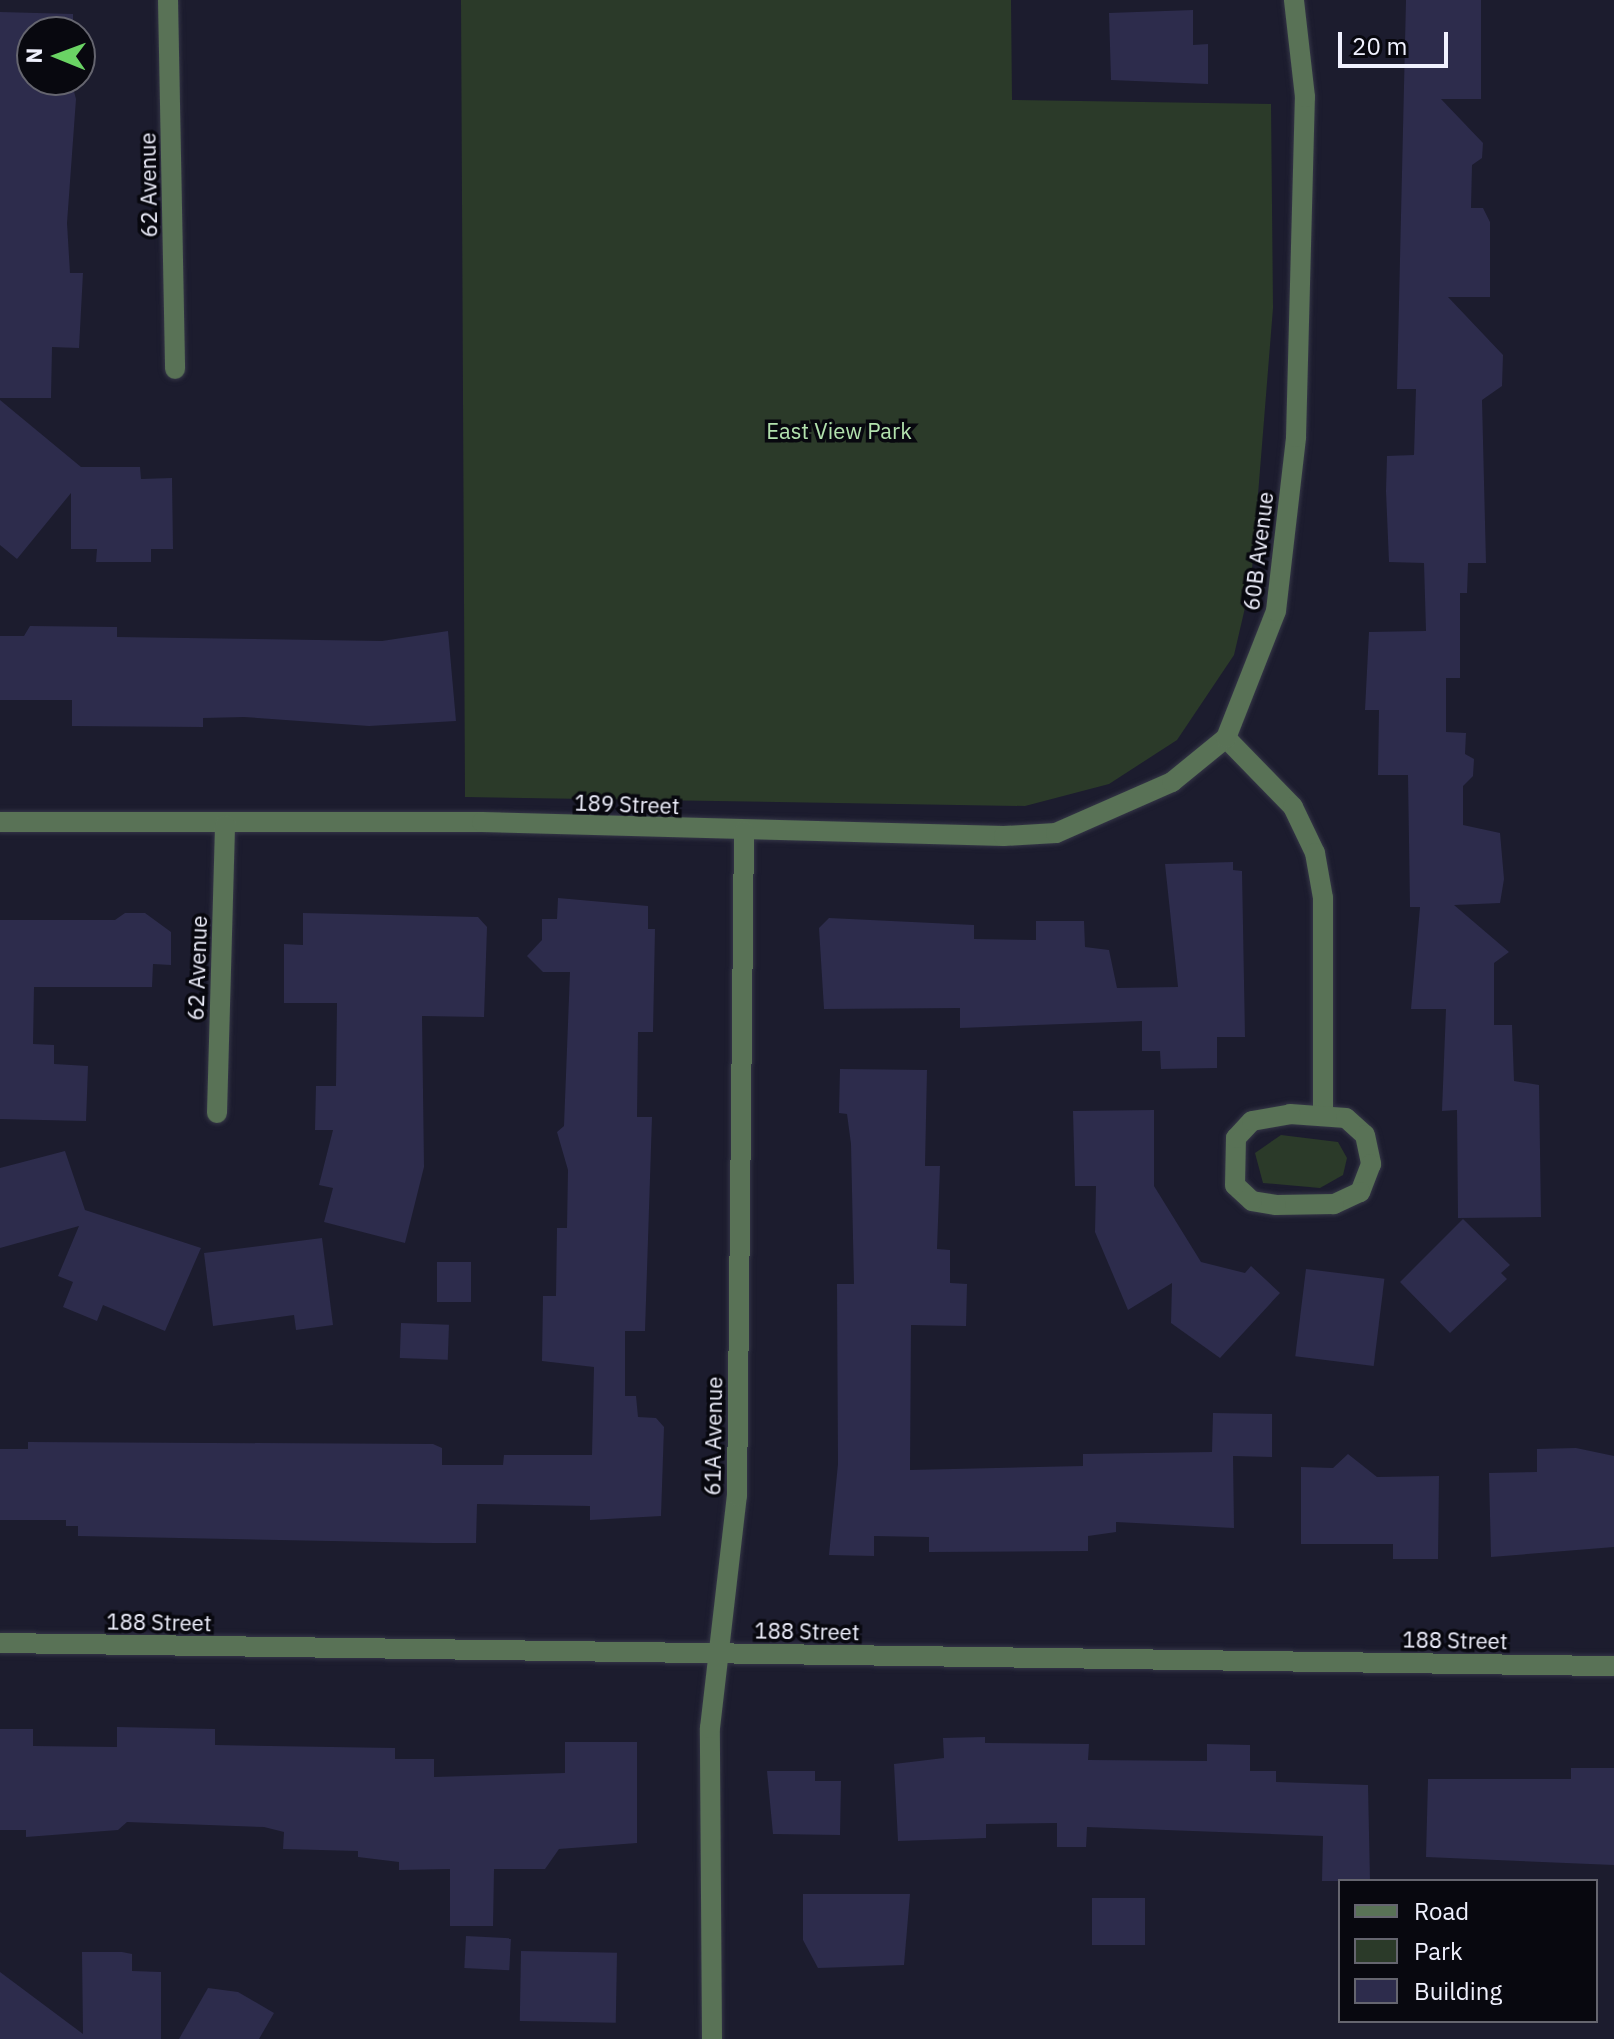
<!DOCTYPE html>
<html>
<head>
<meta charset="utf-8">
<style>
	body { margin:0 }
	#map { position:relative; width:1614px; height:2039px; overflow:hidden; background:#1c1c2e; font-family:"IBM Plex Sans",sans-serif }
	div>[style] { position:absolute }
	.green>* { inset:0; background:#2b3a29 }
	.building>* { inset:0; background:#2d2c4c; transform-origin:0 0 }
	.roads { filter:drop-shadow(0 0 2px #353647) drop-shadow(0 0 2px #353647) }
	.minor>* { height:20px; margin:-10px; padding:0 10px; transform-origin:10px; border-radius:10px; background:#597256 }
	.tertiary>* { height:20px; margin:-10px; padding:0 10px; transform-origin:10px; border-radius:10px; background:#597256 }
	span { translate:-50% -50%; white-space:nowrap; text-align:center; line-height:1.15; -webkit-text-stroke:7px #08080f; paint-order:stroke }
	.street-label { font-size:22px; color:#f0f1fe }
	.park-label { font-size:22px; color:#b2e1ad }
	.legend { position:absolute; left:1338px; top:1879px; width:260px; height:144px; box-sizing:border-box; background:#08080f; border:2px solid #65656f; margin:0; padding:10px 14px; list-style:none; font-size:24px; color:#f0f1fe }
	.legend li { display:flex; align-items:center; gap:16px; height:40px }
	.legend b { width:40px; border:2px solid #65656f }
	.north { position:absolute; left:16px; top:16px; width:80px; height:80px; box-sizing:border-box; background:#08080f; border:2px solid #65656f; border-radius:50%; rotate:271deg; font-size:22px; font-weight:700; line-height:32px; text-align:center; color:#f0f1fe }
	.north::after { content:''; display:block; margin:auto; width:28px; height:36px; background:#6ad364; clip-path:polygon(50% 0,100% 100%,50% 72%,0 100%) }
	.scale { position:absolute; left:1338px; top:32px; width:110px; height:36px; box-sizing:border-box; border:4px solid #f0f1fe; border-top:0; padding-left:10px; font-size:24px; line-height:28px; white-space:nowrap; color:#f0f1fe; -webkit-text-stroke:6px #08080f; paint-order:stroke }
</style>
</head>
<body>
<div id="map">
	<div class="green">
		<i style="clip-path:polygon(461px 0,1011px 0,1012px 100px,1271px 104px,1273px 308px,1251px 582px,1234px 655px,1177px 740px,1109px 784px,1025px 806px,465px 797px)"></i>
		<i style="clip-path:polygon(1281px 1135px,1338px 1142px,1347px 1158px,1343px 1175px,1320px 1188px,1263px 1183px,1255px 1153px)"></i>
	</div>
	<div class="building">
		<i style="clip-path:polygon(1406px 0,1481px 0,1481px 99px,1441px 99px,1483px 143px,1482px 158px,1472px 165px,1471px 208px,1483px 208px,1490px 222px,1490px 297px,1448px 297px,1503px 355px,1502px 386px,1482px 400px,1486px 563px,1468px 563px,1467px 593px,1460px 593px,1460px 678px,1446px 678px,1446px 732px,1466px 733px,1465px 754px,1474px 759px,1473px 776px,1463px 786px,1463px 825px,1500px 833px,1504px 879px,1500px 903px,1454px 905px,1509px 952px,1494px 963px,1494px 1025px,1512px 1025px,1514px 1081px,1539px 1085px,1541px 1217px,1458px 1218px,1457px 1110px,1442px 1111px,1446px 1009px,1411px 1009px,1420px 907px,1410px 907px,1408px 775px,1378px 775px,1379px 710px,1365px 710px,1369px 632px,1426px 631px,1424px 563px,1389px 562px,1386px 491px,1387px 456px,1414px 455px,1416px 389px,1397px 389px)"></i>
		<i style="clip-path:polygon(1193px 10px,1193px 45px,1208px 44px,1208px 84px,1111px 80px,1109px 13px)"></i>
		<i style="clip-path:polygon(0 12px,73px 14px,73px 32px,32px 32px,32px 80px,71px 80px,76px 99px,67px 223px,70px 273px,83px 273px,79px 348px,52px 347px,51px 398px,0 398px)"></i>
		<i style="clip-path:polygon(0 400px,81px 467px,140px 467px,141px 479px,172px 478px,173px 549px,151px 549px,151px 562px,96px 562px,97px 549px,71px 549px,71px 493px,17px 559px,0 545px)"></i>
		<i style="clip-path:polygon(30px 626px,117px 627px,117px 637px,382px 641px,448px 631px,456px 721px,369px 726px,244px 717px,203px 718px,203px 727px,72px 726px,72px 700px,0 700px,0 636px,24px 636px)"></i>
		<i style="clip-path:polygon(1233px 862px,1233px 870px,1242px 871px,1245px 1037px,1217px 1037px,1217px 1068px,1161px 1069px,1160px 1051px,1142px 1051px,1142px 1021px,960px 1028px,960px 1008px,824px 1009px,819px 928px,829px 918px,974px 925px,974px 939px,1036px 940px,1036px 921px,1084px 921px,1085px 947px,1109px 950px,1117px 988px,1178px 987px,1165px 864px)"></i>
		<i style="clip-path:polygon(558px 898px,648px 906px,648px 929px,655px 929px,653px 1032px,638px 1032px,637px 1117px,652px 1117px,645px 1331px,625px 1331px,625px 1396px,636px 1396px,638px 1417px,656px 1418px,664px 1427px,661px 1516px,590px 1520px,590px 1506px,477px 1504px,476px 1543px,434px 1543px,78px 1536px,78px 1526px,66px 1526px,66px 1520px,0 1520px,0 1449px,28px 1449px,28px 1442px,433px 1444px,442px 1448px,442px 1465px,503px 1465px,504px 1455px,592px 1455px,594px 1367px,542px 1361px,543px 1296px,556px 1296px,557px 1228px,567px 1228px,568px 1170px,557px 1132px,564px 1126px,570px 972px,543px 972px,527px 956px,542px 940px,542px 919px,557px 919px)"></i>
		<i style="clip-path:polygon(125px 913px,145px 913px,171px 932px,171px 965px,153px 964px,152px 987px,34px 987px,33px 1044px,54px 1045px,54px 1064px,88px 1066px,86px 1121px,0 1119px,0 920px,115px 920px)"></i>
		<i style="clip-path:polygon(303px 913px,478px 917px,487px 927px,484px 1017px,422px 1016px,424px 1167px,405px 1243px,324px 1222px,333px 1188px,319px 1185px,333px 1130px,315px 1130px,316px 1086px,336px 1086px,337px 1003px,284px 1003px,284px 944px,303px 945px)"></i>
		<i style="clip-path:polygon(840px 1069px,927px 1070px,925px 1166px,940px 1166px,937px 1249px,950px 1250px,950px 1283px,967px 1284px,966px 1326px,911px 1325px,910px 1470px,1083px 1466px,1083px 1454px,1212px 1452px,1213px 1413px,1272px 1414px,1272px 1457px,1233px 1456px,1234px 1528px,1116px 1522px,1116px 1532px,1088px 1536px,1088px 1551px,929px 1552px,929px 1537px,874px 1536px,874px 1556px,829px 1555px,838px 1464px,837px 1284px,854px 1284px,851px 1144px,847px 1114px,839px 1113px)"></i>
		<i style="clip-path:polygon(1154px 1110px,1154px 1186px,1201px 1262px,1245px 1273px,1251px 1266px,1280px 1293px,1220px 1358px,1171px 1323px,1172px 1283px,1128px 1310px,1095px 1232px,1096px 1186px,1075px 1186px,1073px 1111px)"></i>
		<i style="clip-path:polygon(65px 1151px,85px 1210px,201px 1248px,165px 1331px,103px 1305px,97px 1321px,63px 1307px,73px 1282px,58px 1276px,79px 1226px,0 1248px,0 1168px)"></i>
		<i style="clip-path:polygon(1463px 1219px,1510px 1265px,1501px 1273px,1507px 1279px,1450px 1333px,1400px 1282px)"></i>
		<i style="clip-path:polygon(322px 1238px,333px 1325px,296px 1330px,294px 1315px,213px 1326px,204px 1253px)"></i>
		<i style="left:437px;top:1262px;width:34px;height:40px"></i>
		<i style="left:1306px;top:1269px;width:79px;height:88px;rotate:7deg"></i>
		<i style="left:401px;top:1323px;width:48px;height:35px;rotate:2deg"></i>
		<i style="clip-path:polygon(1576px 1448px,1614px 1456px,1614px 1547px,1491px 1557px,1489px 1473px,1537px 1472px,1537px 1449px)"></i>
		<i style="clip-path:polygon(1348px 1454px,1377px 1477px,1439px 1476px,1438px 1559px,1393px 1559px,1393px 1544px,1301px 1544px,1301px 1467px,1333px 1468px)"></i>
		<i style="clip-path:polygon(117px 1727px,215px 1729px,215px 1745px,395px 1748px,395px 1759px,434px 1759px,434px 1777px,565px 1773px,565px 1742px,637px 1742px,637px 1843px,559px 1849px,545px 1869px,494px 1869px,493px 1926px,450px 1926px,450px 1869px,399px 1870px,399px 1862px,358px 1857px,358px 1851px,283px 1849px,284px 1832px,264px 1827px,127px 1822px,118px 1830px,26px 1837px,26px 1830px,0 1830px,0 1729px,33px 1729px,33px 1746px,117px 1747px)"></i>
		<i style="clip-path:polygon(985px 1737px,985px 1743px,1089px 1744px,1088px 1760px,1207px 1761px,1207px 1744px,1250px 1745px,1250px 1771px,1276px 1771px,1276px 1782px,1368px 1785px,1370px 1881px,1322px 1881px,1323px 1836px,1087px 1827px,1086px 1847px,1057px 1847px,1057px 1823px,986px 1824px,986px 1838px,898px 1841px,894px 1764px,944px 1758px,943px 1738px)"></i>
		<i style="clip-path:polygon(1571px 1768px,1614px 1768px,1614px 1865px,1426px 1857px,1428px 1779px,1571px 1779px)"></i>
		<i style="clip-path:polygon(767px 1771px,815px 1771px,815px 1781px,841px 1781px,840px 1835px,773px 1834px)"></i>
		<i style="clip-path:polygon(803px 1894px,910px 1894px,904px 1965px,818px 1968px,803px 1940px)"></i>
		<i style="left:1092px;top:1898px;width:53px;height:47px"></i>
		<i style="left:466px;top:1936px;width:45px;height:32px;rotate:3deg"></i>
		<i style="left:521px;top:1951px;width:96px;height:70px;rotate:1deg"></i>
		<i style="clip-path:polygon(82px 1952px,122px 1952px,132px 1954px,132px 1971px,161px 1972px,161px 2039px,0 2039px,0 1972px,83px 2034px)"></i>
		<i style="clip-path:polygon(208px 1988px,238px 1992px,274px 2013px,259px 2039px,179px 2039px)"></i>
	</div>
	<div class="roads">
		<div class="minor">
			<i style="left:168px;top:0;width:369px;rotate:88.9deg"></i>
			<i style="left:1226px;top:738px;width:96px;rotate:45.8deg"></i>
			<i style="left:1293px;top:807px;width:51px;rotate:64.4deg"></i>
			<i style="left:1315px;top:853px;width:46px;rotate:79.9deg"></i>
			<i style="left:1323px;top:898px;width:217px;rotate:90deg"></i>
			<i style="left:0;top:822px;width:482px"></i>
			<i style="left:482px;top:822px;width:522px;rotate:1.54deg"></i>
			<i style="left:1004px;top:836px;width:52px;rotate:-3.3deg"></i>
			<i style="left:1056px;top:833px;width:127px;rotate:-23.7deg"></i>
			<i style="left:1172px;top:782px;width:70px;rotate:-39.2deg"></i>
			<i style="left:1226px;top:738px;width:136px;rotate:-68.5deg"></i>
			<i style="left:1276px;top:611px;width:175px;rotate:-83.4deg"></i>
			<i style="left:1296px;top:437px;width:340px;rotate:-88.5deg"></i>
			<i style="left:1305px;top:97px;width:98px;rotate:-96.5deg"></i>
			<i style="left:217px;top:1113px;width:288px;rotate:-88.4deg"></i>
			<i style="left:1290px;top:1114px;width:56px;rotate:4.1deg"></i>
			<i style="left:1346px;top:1118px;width:25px;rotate:42deg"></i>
			<i style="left:1365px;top:1135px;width:30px;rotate:78deg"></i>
			<i style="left:1371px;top:1164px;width:30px;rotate:111deg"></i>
			<i style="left:1360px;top:1192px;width:29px;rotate:155deg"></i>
			<i style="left:1334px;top:1204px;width:58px;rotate:179deg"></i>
			<i style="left:1276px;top:1205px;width:24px;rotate:-171deg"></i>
			<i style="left:1252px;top:1201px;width:23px;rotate:-137deg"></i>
			<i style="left:1235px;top:1185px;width:47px;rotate:-88.8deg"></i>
			<i style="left:1236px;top:1138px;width:23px;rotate:-47deg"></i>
			<i style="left:1252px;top:1121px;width:39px;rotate:-10deg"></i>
			<i style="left:712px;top:2039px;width:311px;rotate:-90.4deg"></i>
			<i style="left:710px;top:1728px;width:234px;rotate:-83.4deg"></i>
			<i style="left:737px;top:1496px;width:665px;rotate:-89.4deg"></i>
		</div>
		<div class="tertiary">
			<i style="left:0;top:1643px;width:1614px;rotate:0.82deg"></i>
		</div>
	</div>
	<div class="street-label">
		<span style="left:148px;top:185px;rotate:-91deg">62 Avenue</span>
		<span style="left:1258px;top:551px;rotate:-83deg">60B Avenue</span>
		<span style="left:627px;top:804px;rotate:2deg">189 Street</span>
		<span style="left:197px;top:968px;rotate:-88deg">62 Avenue</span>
		<span style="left:713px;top:1436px;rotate:-89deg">61A Avenue</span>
		<span style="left:159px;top:1622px;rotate:1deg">188 Street</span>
		<span style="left:807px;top:1631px;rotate:1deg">188 Street</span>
		<span style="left:1455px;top:1640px;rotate:1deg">188 Street</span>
	</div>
	<div class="park-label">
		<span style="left:839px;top:431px">East View Park</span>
	</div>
	<ul class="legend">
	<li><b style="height:10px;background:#597256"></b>Road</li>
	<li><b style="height:22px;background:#2b3a29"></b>Park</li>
	<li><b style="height:22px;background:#2d2c4c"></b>Building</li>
	</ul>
	<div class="north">N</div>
	<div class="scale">20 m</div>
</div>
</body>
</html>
